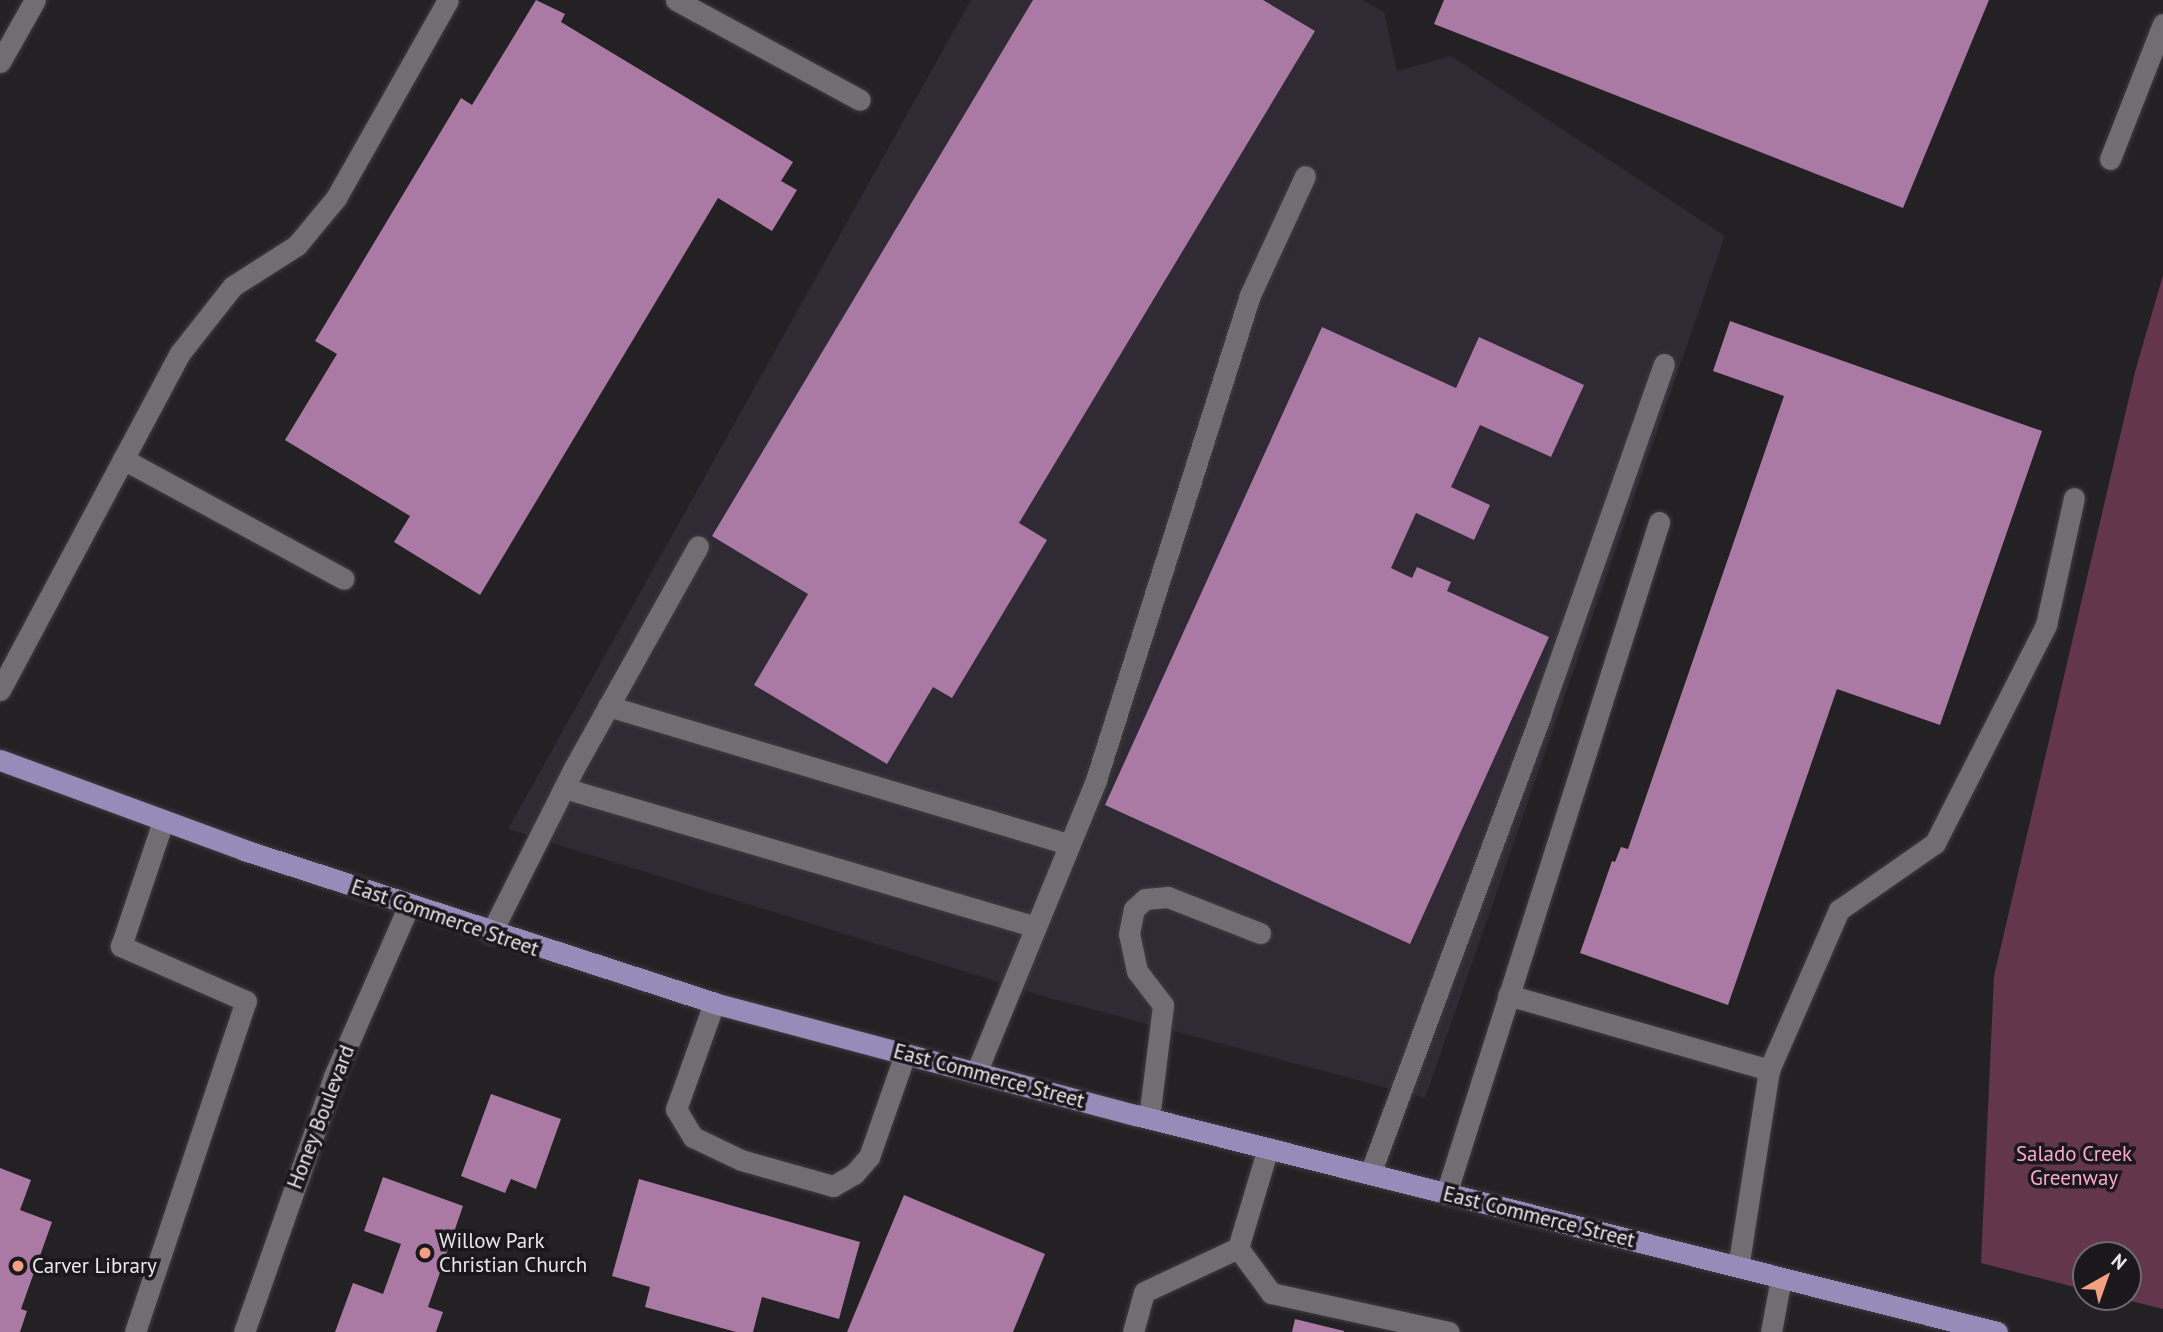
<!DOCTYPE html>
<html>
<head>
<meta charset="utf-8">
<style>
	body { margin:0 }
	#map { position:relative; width:2163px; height:1332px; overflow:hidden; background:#242125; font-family:"PT Sans",sans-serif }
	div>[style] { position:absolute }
	.built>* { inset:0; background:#2f2a33 }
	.green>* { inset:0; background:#63364d }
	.building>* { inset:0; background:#aa7aa4 }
	.roads { filter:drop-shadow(0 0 2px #3e3c3f) drop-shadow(0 0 2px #3e3c3f) }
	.minor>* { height:21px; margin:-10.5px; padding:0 10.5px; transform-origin:10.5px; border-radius:10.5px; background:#716d73 }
	.major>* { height:21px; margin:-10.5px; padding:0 10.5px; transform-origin:10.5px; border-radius:10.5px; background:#978bb9 }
	.dots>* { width:19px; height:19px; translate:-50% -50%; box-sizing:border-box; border:4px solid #1a181c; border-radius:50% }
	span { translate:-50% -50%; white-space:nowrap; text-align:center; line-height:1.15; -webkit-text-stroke:7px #1a181c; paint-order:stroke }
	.street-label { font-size:21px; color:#eae8eb }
	.park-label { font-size:21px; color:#fda8d2 }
	.poi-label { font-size:21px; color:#eae8eb }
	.left { translate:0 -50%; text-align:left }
	.north { position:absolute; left:2072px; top:1241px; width:70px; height:70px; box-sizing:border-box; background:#1a181c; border:2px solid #6d6b6f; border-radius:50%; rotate:40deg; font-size:19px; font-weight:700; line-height:28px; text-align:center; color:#eae8eb }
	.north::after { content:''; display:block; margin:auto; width:24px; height:32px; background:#f2a07f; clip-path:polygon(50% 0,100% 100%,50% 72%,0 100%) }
</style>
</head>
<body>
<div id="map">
	<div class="built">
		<i style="clip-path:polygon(971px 0,1362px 0,1384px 12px,1397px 71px,1451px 56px,1725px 236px,1425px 1098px,1046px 997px,508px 829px)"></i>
	</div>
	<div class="green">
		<i style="clip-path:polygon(2163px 275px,2163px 1309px,2115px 1297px,2128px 1297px,2128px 1255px,2086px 1255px,2086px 1290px,1981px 1263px,1994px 976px,2135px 372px)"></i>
	</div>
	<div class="building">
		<i style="clip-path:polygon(536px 0,565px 14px,561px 22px,793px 162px,781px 181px,797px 190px,772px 231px,718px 198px,480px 595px,394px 542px,410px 516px,285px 440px,337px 354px,315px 341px,461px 98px,472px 105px)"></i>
		<i style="clip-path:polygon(1033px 0,1263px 0,1315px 31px,1019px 523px,1047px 540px,952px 698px,933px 687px,887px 764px,754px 685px,808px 594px,712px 536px)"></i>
		<i style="clip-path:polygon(1444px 0,1989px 0,1903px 208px,1434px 24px)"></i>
		<i style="clip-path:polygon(1730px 321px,2042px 431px,1940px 725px,1837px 689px,1728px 1005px,1580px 953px,1612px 861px,1615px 862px,1621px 847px,1628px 849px,1784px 396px,1713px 371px)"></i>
		<i style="clip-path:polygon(1322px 327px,1456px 388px,1479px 337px,1584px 385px,1551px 457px,1480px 425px,1451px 487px,1490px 505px,1474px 540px,1416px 513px,1391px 568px,1412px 578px,1417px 567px,1451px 582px,1447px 591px,1549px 637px,1410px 944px,1105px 805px)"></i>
		<i style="clip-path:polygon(491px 1094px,561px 1119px,536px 1189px,511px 1179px,505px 1193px,461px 1176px)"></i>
		<i style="clip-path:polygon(0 1168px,31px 1180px,20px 1210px,52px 1222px,21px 1309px,27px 1311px,20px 1332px,0 1332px)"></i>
		<i style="clip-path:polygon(383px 1177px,463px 1206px,428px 1307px,443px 1312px,436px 1332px,335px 1332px,353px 1283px,383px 1294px,401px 1244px,364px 1231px)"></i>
		<i style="clip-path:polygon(639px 1179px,860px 1242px,839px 1319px,762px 1297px,753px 1332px,736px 1332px,645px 1307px,650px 1287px,612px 1276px)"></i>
		<i style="clip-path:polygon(904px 1195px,1045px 1254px,1013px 1332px,847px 1332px)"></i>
		<i style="clip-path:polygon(1295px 1319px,1344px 1331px,1344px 1332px,1292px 1332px)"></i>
	</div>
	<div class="roads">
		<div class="minor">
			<i style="left:676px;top:0;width:209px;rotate:28.5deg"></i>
			<i style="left:0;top:62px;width:71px;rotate:-60.6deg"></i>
			<i style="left:2110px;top:159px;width:145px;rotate:-68.6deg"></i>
			<i style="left:123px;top:459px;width:251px;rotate:28.5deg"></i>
			<i style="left:0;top:690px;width:382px;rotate:-61.9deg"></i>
			<i style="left:180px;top:353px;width:85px;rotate:-51.7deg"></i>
			<i style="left:233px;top:286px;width:76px;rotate:-32.6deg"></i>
			<i style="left:297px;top:245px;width:61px;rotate:-50.3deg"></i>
			<i style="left:336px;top:198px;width:227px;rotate:-60.5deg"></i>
			<i style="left:608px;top:706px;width:480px;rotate:16.7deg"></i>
			<i style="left:564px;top:788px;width:489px;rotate:16.4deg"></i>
			<i style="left:491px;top:933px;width:185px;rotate:-63.3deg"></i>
			<i style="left:574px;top:768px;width:254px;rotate:-60.8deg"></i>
			<i style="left:1508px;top:995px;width:272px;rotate:16deg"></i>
			<i style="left:1769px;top:1070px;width:199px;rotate:98.9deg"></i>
			<i style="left:714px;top:1003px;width:113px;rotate:109.7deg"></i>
			<i style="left:676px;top:1109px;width:33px;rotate:59deg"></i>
			<i style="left:693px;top:1137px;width:53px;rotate:25.6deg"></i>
			<i style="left:741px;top:1160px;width:96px;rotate:15.8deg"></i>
			<i style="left:833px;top:1186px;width:24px;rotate:-30deg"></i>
			<i style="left:854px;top:1174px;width:23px;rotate:-49deg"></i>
			<i style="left:869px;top:1157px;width:109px;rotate:-70.7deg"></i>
			<i style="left:1769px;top:1070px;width:175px;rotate:-66.4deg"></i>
			<i style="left:1839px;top:910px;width:117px;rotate:-34.9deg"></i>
			<i style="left:1935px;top:843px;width:245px;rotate:-63deg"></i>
			<i style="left:2046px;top:625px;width:130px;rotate:-77.6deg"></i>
			<i style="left:976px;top:1073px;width:317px;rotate:-67.7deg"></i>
			<i style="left:1096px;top:780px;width:509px;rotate:-72.38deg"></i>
			<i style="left:1250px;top:295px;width:131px;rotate:-65.2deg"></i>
			<i style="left:1149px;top:1118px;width:114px;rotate:-82.9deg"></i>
			<i style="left:1163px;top:1005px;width:43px;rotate:-127.4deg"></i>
			<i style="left:1137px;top:971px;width:38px;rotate:-102deg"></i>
			<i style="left:1129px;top:934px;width:25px;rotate:-79deg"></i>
			<i style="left:1134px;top:909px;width:15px;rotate:-42deg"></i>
			<i style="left:1145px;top:899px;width:23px;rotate:-5deg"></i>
			<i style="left:1168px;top:897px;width:99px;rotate:21.4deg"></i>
			<i style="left:1268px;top:1148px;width:104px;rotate:106.7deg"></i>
			<i style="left:1238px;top:1248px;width:56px;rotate:53.7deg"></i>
			<i style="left:1271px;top:1293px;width:182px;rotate:12.4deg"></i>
			<i style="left:1370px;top:1174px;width:492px;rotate:-69.6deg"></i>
			<i style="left:1541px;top:713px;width:370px;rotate:-70.6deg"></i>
			<i style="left:1446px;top:1194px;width:705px;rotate:-72.41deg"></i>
			<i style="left:135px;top:1332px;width:349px;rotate:-71.5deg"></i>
			<i style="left:246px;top:1001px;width:137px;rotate:-156.3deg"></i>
			<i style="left:121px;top:946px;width:132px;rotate:-71.4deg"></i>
			<i style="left:244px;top:1332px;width:271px;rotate:-70.6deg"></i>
			<i style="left:334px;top:1076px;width:187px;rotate:-66.3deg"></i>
			<i style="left:1133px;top:1332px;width:41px;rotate:-74.6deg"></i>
			<i style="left:1144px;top:1292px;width:104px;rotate:-25.1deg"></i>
			<i style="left:1771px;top:1332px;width:55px;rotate:-79.5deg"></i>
		</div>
		<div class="major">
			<i style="left:0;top:760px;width:260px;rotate:20.2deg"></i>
			<i style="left:244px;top:850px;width:494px;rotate:18deg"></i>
			<i style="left:714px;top:1003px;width:437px;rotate:14.9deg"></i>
			<i style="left:1136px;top:1115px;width:888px;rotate:14.15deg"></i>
		</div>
	</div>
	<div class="dots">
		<i style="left:425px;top:1253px;background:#f2a07f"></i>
		<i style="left:18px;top:1266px;background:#f2a07f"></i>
	</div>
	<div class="street-label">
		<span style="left:445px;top:918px;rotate:19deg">East Commerce Street</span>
		<span style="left:989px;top:1076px;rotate:15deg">East Commerce Street</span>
		<span style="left:321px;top:1117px;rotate:-69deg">Honey Boulevard</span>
		<span style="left:1539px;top:1217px;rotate:14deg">East Commerce Street</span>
	</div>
	<div class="park-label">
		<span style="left:2074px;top:1166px">Salado Creek<br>Greenway</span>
	</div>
	<div class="poi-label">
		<span class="left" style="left:439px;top:1253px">Willow Park<br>Christian Church</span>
		<span class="left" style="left:32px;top:1266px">Carver Library</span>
	</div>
	<div class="north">N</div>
</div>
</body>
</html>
